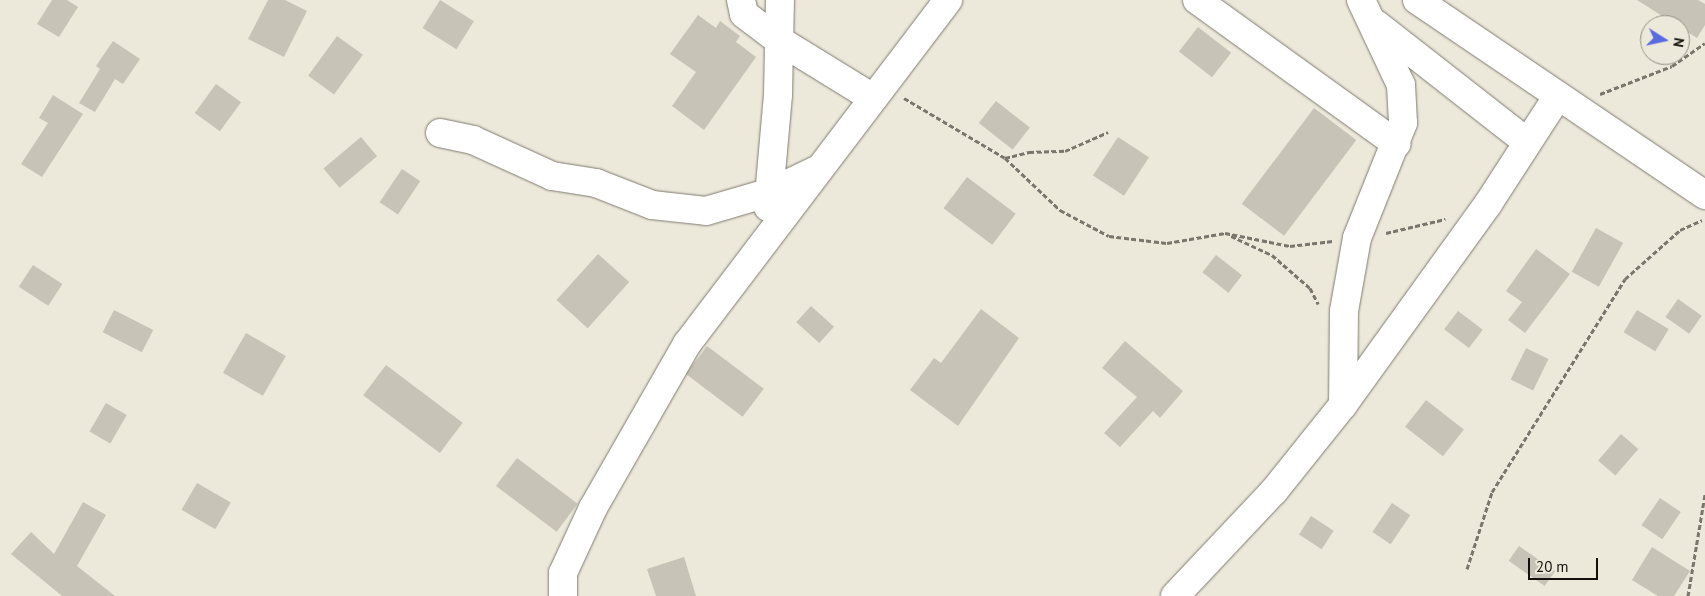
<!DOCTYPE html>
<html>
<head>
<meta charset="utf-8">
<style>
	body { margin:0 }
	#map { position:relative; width:1705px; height:596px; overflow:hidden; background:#ece8da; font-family:"PT Sans",sans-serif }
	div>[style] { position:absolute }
	.building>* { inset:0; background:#c7c3b6; transform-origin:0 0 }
	.path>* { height:3px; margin-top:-1.5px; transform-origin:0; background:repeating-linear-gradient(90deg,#78766d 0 5px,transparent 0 7.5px) }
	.roads { filter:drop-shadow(0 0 1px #7f7b6f) drop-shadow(0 0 1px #7f7b6f) }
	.minor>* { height:28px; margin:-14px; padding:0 14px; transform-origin:14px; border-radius:14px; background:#fff }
	.major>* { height:28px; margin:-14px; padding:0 14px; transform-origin:14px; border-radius:14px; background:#fff }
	span { translate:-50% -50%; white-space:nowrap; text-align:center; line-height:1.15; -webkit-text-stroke:5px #ece8da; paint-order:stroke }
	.north { position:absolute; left:1640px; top:15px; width:50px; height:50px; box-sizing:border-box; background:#ece8da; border:1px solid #949287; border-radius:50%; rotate:100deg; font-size:14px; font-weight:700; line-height:20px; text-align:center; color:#11100b }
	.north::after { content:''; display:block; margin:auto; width:18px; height:22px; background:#5a6ae1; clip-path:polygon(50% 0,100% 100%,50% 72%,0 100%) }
	.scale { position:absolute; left:1528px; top:558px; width:70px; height:22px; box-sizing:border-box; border:2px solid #11100b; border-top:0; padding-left:6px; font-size:15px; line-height:18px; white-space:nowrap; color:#11100b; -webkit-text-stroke:4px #ece8da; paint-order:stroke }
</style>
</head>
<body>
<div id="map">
	<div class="building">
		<i style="clip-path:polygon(52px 0,67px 0,78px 7px,59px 37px,37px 24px)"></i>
		<i style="clip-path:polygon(268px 0,285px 0,307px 11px,284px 57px,248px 39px)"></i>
		<i style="left:440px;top:0;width:40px;height:33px;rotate:32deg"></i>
		<i style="clip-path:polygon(1637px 0,1698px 0,1705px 4px,1705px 25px,1697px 38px)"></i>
		<i style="clip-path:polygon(698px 15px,716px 28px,720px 21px,740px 36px,736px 42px,756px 57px,704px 130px,672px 106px,696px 72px,670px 54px)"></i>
		<i style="left:1198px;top:27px;width:42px;height:31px;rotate:38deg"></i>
		<i style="left:337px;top:36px;width:32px;height:49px;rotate:36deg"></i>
		<i style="clip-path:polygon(113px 41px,140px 59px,123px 84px,115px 79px,95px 112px,79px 103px,100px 69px,96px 66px)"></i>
		<i style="left:216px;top:84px;width:31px;height:36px;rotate:36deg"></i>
		<i style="clip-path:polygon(53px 95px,83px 114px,42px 177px,21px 164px,48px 123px,39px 118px)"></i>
		<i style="left:996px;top:101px;width:43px;height:28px;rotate:38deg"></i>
		<i style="left:1314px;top:108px;width:53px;height:120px;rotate:37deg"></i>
		<i style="left:361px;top:137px;width:25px;height:49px;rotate:50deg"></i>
		<i style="left:1118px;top:137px;width:37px;height:46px;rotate:33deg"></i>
		<i style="left:402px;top:169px;width:22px;height:40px;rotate:34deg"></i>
		<i style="left:967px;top:177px;width:61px;height:39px;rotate:37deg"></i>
		<i style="left:1596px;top:228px;width:31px;height:50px;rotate:29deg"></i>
		<i style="clip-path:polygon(1536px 249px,1570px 274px,1525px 333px,1508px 320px,1522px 302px,1506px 291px)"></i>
		<i style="left:598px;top:254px;width:42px;height:62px;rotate:42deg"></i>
		<i style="left:1216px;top:255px;width:33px;height:22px;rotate:38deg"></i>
		<i style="left:33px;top:265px;width:35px;height:26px;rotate:33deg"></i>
		<i style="left:1678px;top:299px;width:29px;height:22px;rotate:35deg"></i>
		<i style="left:811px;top:306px;width:31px;height:22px;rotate:42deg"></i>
		<i style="clip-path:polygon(981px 309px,1019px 338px,958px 426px,910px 390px,934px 358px,941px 363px)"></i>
		<i style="left:114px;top:310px;width:44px;height:25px;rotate:27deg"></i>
		<i style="left:1637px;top:310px;width:37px;height:26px;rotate:31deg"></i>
		<i style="left:1458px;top:311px;width:31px;height:23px;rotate:37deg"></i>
		<i style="left:246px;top:333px;width:46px;height:46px;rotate:30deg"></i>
		<i style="clip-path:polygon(1125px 341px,1183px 391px,1160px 418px,1153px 411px,1120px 447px,1104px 433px,1137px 397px,1102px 368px)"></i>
		<i style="left:707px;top:346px;width:71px;height:35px;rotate:37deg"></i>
		<i style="left:1526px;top:348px;width:25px;height:35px;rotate:26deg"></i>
		<i style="left:386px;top:365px;width:96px;height:38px;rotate:37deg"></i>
		<i style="left:1426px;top:400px;width:48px;height:34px;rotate:38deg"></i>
		<i style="left:106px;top:403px;width:24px;height:33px;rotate:30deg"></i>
		<i style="left:1621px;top:434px;width:23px;height:35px;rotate:41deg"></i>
		<i style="left:517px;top:458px;width:76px;height:35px;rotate:37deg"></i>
		<i style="left:197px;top:483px;width:39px;height:31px;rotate:30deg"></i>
		<i style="left:1660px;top:498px;width:25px;height:33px;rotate:34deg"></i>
		<i style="clip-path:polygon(83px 502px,106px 515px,77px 566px,115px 596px,62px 596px,11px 554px,31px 532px,54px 554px)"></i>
		<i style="left:1392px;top:503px;width:22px;height:35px;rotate:34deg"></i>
		<i style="left:1311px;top:516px;width:27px;height:22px;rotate:33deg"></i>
		<i style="left:1519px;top:546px;width:44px;height:18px;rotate:35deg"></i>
		<i style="clip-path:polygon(1652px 547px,1690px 571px,1674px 596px,1658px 596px,1632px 580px)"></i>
		<i style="clip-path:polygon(684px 557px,696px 596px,656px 596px,647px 569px)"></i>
	</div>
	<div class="path">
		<i style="left:1600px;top:94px;width:77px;rotate:-21.3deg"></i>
		<i style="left:1672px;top:66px;width:40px;rotate:-34.9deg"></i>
		<i style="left:904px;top:98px;width:117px;rotate:30.7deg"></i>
		<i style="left:1005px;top:158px;width:25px;rotate:-14deg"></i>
		<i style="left:1029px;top:152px;width:36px;rotate:-2deg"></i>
		<i style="left:1065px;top:151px;width:47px;rotate:-23.8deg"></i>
		<i style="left:1005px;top:158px;width:76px;rotate:43.4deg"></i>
		<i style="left:1060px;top:210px;width:55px;rotate:28deg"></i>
		<i style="left:1109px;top:236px;width:58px;rotate:6.9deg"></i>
		<i style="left:1167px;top:243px;width:59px;rotate:-9.8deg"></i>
		<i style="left:1225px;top:233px;width:66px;rotate:11.3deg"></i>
		<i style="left:1290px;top:246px;width:43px;rotate:-6.6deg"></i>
		<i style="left:1386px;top:233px;width:61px;rotate:-13.3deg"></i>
		<i style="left:1231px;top:236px;width:45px;rotate:24.9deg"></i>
		<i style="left:1272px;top:255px;width:50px;rotate:41deg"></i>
		<i style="left:1310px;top:288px;width:18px;rotate:63deg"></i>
		<i style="left:1467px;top:569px;width:81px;rotate:-72deg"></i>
		<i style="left:1492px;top:492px;width:251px;rotate:-58deg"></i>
		<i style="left:1625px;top:279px;width:74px;rotate:-41.7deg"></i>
		<i style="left:1680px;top:230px;width:24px;rotate:-24deg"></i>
		<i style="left:1688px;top:596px;width:103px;rotate:-80.5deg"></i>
	</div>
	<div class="roads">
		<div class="minor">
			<i style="left:741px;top:0;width:14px;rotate:78deg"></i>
			<i style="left:744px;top:14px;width:41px;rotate:37.1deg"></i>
			<i style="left:777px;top:39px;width:113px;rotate:31.6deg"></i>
			<i style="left:1197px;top:0;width:246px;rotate:35.8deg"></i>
			<i style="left:1376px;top:24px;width:192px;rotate:38deg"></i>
			<i style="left:440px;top:133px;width:34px;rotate:12deg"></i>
			<i style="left:473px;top:140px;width:87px;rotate:24.5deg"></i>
			<i style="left:552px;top:176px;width:45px;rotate:9deg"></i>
			<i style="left:596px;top:183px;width:60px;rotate:21.4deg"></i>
			<i style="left:652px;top:205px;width:54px;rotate:6.3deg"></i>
			<i style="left:706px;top:211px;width:68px;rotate:-16.3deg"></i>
			<i style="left:771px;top:192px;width:51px;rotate:-25.6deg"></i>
			<i style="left:768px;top:207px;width:113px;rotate:-84.9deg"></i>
			<i style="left:778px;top:94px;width:94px;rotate:-88.8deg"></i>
			<i style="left:1343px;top:405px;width:94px;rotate:-89.4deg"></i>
			<i style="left:1344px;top:311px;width:74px;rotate:-79.9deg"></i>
			<i style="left:1357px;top:238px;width:124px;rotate:-68.2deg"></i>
			<i style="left:1403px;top:123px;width:38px;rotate:-93deg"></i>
			<i style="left:1401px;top:85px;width:94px;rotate:-115.2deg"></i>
			<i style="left:563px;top:596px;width:23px;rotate:-90deg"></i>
			<i style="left:563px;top:573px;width:72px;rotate:-65.2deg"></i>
			<i style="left:593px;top:508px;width:189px;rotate:-60.2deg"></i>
			<i style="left:687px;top:344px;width:432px;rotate:-52.8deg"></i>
			<i style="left:1175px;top:596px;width:144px;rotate:-46.7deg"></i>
			<i style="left:1274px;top:491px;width:110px;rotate:-51.3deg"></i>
			<i style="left:1343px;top:405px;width:248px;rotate:-54.2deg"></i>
			<i style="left:1488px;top:204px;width:129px;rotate:-57.1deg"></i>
		</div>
		<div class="major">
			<i style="left:1417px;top:0;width:348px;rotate:34.1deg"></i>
		</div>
	</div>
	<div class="north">N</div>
	<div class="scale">20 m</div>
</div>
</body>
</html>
